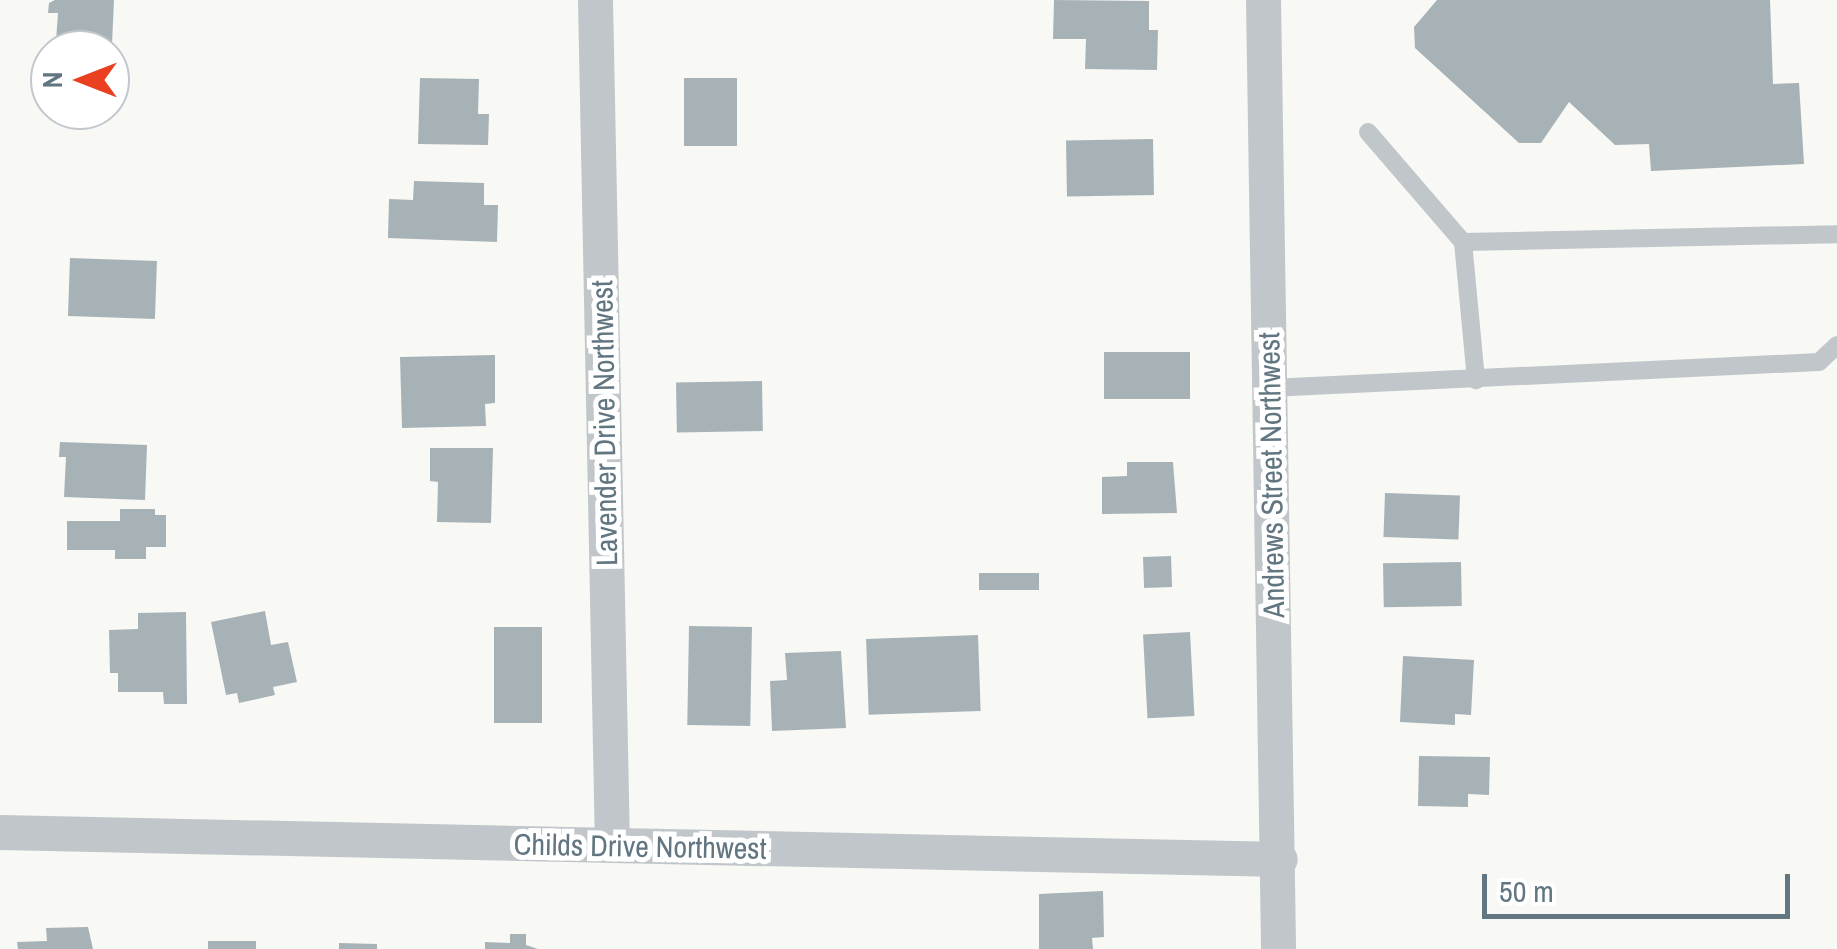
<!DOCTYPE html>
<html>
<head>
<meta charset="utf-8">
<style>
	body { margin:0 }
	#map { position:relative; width:1837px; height:949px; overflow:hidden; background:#f8f8f5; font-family:"Archivo Narrow",sans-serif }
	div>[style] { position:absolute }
	.building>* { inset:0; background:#a7b2b7; transform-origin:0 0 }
	.lane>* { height:18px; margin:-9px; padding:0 9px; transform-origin:9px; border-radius:9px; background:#c0c6c9 }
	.street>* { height:35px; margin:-17.5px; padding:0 17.5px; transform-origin:17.5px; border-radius:17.5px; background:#c0c6c9 }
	span { translate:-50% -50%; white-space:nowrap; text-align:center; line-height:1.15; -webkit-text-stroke:10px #fff; paint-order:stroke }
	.street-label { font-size:30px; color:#617681 }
	.north { position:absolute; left:30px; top:30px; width:100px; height:100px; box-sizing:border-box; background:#fff; border:2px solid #c0c8cd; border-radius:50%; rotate:270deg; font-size:28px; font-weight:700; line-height:40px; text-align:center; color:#617681 }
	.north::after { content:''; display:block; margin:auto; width:35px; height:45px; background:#eb3f22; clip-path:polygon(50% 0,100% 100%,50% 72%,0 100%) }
	.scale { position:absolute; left:1482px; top:874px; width:308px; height:45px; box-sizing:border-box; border:5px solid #617681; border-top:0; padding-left:12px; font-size:30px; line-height:35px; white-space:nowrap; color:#617681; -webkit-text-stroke:8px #fff; paint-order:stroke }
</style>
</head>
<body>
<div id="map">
	<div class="building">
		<i style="clip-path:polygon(55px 0,114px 0,112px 44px,56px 41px,58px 13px,48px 13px,49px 3px)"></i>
		<i style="clip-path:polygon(1054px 0,1149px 1px,1149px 30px,1158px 30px,1157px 70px,1085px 69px,1086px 39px,1053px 39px)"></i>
		<i style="clip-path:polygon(1437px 0,1770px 0,1773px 84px,1799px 83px,1804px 164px,1651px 171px,1649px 144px,1615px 145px,1569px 102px,1541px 143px,1519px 143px,1415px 48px,1414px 27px)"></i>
		<i style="clip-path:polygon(420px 78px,479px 79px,478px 114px,489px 114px,488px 145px,418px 144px)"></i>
		<i style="left:684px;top:78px;width:53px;height:68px"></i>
		<i style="left:1153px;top:139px;width:56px;height:87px;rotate:89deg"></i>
		<i style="clip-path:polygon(414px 181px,484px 183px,484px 205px,498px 205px,497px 242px,388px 238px,389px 199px,413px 200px)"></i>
		<i style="left:70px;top:258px;width:87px;height:58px;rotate:2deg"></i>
		<i style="left:1190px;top:352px;width:47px;height:86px;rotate:90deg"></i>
		<i style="clip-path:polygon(495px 355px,495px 403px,485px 404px,486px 426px,402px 428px,400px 357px)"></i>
		<i style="left:762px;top:381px;width:50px;height:86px;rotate:89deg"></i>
		<i style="clip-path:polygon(60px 442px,147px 445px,145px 500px,64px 497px,66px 457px,59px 457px)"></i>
		<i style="clip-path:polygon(430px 448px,493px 448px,491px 523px,437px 522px,438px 482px,430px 481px)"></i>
		<i style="clip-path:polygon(1127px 462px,1173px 462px,1177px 513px,1102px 514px,1102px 477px,1127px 476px)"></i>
		<i style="left:1385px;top:493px;width:75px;height:44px;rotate:2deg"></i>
		<i style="clip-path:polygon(120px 509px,155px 509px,155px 515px,166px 515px,166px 547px,146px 547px,146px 559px,115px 559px,115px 550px,67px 550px,67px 521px,120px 521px)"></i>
		<i style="left:1171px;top:556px;width:31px;height:28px;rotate:88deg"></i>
		<i style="left:1461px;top:562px;width:44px;height:78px;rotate:89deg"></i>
		<i style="left:1039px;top:573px;width:17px;height:60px;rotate:90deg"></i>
		<i style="clip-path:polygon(265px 611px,271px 645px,288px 642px,297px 682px,273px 687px,275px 695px,239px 703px,237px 693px,226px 695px,211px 622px)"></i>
		<i style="clip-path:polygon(186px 612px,187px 704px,164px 704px,163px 692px,118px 692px,118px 673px,110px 673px,109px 630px,138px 629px,138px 613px)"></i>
		<i style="left:689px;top:626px;width:63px;height:99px;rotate:1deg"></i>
		<i style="left:542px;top:627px;width:96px;height:48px;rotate:90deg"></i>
		<i style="left:1190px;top:632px;width:84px;height:47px;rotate:87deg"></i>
		<i style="left:978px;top:635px;width:76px;height:112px;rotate:88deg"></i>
		<i style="clip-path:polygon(841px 651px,846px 728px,772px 731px,770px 681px,787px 680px,785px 653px)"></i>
		<i style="clip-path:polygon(1403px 656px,1474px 660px,1471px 715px,1455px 714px,1455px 725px,1400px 722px)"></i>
		<i style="clip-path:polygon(1419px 756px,1490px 757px,1489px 795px,1468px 794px,1468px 807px,1418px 806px)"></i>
		<i style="clip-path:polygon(1103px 891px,1104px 937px,1092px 938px,1093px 949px,1039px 949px,1039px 894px)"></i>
		<i style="clip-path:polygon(88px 927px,93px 949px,18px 949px,17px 942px,47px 941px,46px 928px)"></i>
		<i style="clip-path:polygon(510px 934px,526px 934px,526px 945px,538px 949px,485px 949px,485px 942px,510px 943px)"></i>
		<i style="left:208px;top:941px;width:48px;height:8px"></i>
		<i style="clip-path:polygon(339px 943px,377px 944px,377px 949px,339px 949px)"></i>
	</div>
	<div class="lane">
		<i style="left:1368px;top:132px;width:145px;rotate:49.2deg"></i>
		<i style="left:1463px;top:242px;width:139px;rotate:84.6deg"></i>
		<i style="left:1463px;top:242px;width:374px;rotate:-1.2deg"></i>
		<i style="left:1269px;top:388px;width:551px;rotate:-2.71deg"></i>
		<i style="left:1819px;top:362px;width:25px;rotate:-43deg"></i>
	</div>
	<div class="street">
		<i style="left:595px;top:0;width:845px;rotate:88.85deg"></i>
		<i style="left:1263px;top:0;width:949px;rotate:89.09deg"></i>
		<i style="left:0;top:832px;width:1280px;rotate:1.21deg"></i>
	</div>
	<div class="street-label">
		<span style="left:604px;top:423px;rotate:-91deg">Lavender Drive Northwest</span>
		<span style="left:1271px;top:475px;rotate:-91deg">Andrews Street Northwest</span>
		<span style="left:640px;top:846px;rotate:1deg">Childs Drive Northwest</span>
	</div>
	<div class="north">N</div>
	<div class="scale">50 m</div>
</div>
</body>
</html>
